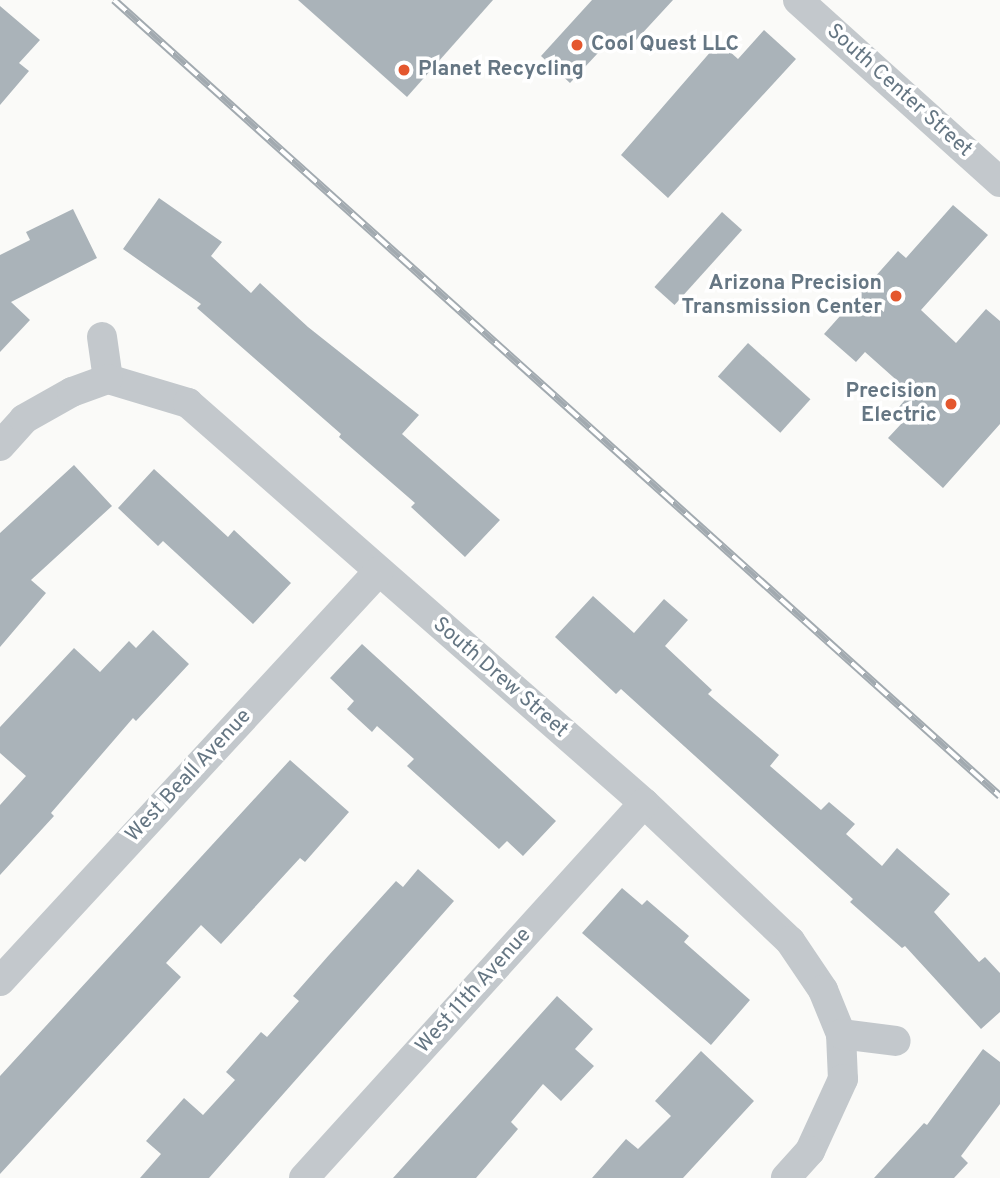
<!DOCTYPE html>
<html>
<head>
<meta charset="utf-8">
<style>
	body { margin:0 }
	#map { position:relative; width:1000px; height:1178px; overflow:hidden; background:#fafaf8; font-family:Overpass,sans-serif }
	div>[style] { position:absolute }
	.building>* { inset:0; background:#aab3b9; transform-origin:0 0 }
	.street>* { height:30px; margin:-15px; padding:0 15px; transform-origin:15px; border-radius:15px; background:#c3c8cc }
	.rail>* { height:8px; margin-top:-4px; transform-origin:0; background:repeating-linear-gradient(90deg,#fff 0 16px,#a2aab0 0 32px); box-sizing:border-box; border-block:2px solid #a2aab0 }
	.dots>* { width:19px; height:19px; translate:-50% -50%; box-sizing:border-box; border:4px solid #fff; border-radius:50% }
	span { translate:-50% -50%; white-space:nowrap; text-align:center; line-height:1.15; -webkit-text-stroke:7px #fff; paint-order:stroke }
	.poi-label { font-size:21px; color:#657683; font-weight:700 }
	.left { translate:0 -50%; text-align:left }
	.right { translate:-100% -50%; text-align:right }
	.street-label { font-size:21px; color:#657683 }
</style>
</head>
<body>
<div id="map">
	<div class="building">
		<i style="clip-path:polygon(298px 0,493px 0,407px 97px)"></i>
		<i style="clip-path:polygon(592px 0,673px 0,625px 52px,611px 39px,570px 83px,541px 56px)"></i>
		<i style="clip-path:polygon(0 6px,40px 40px,19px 63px,29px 71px,0 105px)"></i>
		<i style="clip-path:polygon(764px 30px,796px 59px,668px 198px,621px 155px,719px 42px,738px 59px)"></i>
		<i style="clip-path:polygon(159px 198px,222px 242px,211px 256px,251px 293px,260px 283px,308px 327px,419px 415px,402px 434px,500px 520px,465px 557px,411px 507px,415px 503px,339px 437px,341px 434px,197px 308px,201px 304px,123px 249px)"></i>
		<i style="clip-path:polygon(953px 205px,988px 235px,921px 310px,956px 343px,986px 309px,1000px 321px,1000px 424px,943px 488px,888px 438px,902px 423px,892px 415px,911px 393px,865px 352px,856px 362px,824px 334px,898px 251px,906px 258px)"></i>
		<i style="clip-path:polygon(73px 209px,97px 258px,11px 302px,30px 320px,0 352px,0 255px,30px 240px,26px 232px)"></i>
		<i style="left:722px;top:212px;width:27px;height:101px;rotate:42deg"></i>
		<i style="left:748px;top:343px;width:84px;height:45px;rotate:42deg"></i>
		<i style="clip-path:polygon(74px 465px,112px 506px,31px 580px,46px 593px,0 647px,0 533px)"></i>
		<i style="clip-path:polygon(154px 469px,228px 537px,234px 530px,291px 583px,253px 624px,163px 541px,158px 546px,118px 508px)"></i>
		<i style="clip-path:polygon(593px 596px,634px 633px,664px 599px,688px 620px,665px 646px,712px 690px,708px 694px,779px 755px,770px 766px,821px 810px,829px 802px,855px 824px,846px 834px,882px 866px,897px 848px,950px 894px,934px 912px,979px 962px,985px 957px,1000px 973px,1000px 1012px,981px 1029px,905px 946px,902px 948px,850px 902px,853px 899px,621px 689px,616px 694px,555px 637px)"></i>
		<i style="clip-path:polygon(153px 630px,189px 664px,136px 721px,133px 718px,51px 813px,54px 816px,0 875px,0 805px,26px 776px,0 753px,0 727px,74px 648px,100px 672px,129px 641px,136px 648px)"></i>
		<i style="clip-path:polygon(362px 644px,556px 821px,523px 856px,507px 841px,499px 849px,407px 766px,414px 759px,377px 726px,372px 732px,347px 709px,354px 701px,330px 678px)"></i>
		<i style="clip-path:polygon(290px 760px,349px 812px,305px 862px,300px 858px,221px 944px,201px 925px,166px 963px,181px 977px,0 1174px,0 1076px)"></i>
		<i style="clip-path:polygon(418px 869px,454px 901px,209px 1178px,140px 1178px,161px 1154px,146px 1141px,184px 1098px,203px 1115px,235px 1080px,226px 1072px,261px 1032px,267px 1037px,299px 1001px,293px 996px,329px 955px,396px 881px,403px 887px)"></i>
		<i style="clip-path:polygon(622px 888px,642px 905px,647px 900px,689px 936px,684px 942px,750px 1000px,711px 1045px,582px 933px)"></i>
		<i style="clip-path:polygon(557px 996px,593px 1029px,575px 1049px,594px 1066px,561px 1101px,543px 1084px,511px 1122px,518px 1129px,476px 1178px,393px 1178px)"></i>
		<i style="clip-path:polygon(983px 1049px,1000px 1062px,1000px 1104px,961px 1156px,968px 1163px,954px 1178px,874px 1178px,924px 1123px,927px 1125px)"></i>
		<i style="clip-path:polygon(701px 1051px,754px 1101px,683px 1178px,592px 1178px,626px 1139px,638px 1149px,671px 1116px,655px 1101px)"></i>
	</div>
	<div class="street">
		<i style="left:798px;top:0;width:272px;rotate:42deg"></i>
		<i style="left:102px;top:337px;width:42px;rotate:81.9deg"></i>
		<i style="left:108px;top:379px;width:84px;rotate:16.7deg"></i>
		<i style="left:188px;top:403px;width:607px;rotate:41.26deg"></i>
		<i style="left:644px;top:803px;width:201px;rotate:43.4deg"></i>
		<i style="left:790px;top:941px;width:59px;rotate:56deg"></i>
		<i style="left:823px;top:990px;width:48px;rotate:67.8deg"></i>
		<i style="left:841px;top:1034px;width:45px;rotate:87.5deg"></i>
		<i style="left:843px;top:1079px;width:79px;rotate:114.6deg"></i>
		<i style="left:810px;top:1151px;width:36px;rotate:132deg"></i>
		<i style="left:0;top:446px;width:36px;rotate:-48deg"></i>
		<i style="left:24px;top:419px;width:55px;rotate:-29.4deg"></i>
		<i style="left:72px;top:392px;width:38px;rotate:-20deg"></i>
		<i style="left:0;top:981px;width:558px;rotate:-47.25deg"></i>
		<i style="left:841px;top:1034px;width:55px;rotate:7.3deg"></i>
		<i style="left:304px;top:1178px;width:506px;rotate:-47.8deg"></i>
	</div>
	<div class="rail">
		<i style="left:114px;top:0;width:1191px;rotate:41.94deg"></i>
	</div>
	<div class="dots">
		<i style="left:577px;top:45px;background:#e4572e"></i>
		<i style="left:404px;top:70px;background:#e4572e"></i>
		<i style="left:896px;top:296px;background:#e4572e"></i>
		<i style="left:951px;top:404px;background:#e4572e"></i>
	</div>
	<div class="poi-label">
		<span class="left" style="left:591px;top:45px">Cool Quest LLC</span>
		<span class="left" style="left:418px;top:70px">Planet Recycling</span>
		<span class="right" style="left:882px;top:296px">Arizona Precision<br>Transmission Center</span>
		<span class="right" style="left:937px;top:404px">Precision<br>Electric</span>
	</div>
	<div class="street-label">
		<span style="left:899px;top:91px;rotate:42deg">South Center Street</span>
		<span style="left:500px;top:678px;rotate:41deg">South Drew Street</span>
		<span style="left:189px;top:776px;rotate:-47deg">West Beall Avenue</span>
		<span style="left:474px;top:991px;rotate:-48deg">West 11th Avenue</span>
	</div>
</div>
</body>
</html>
